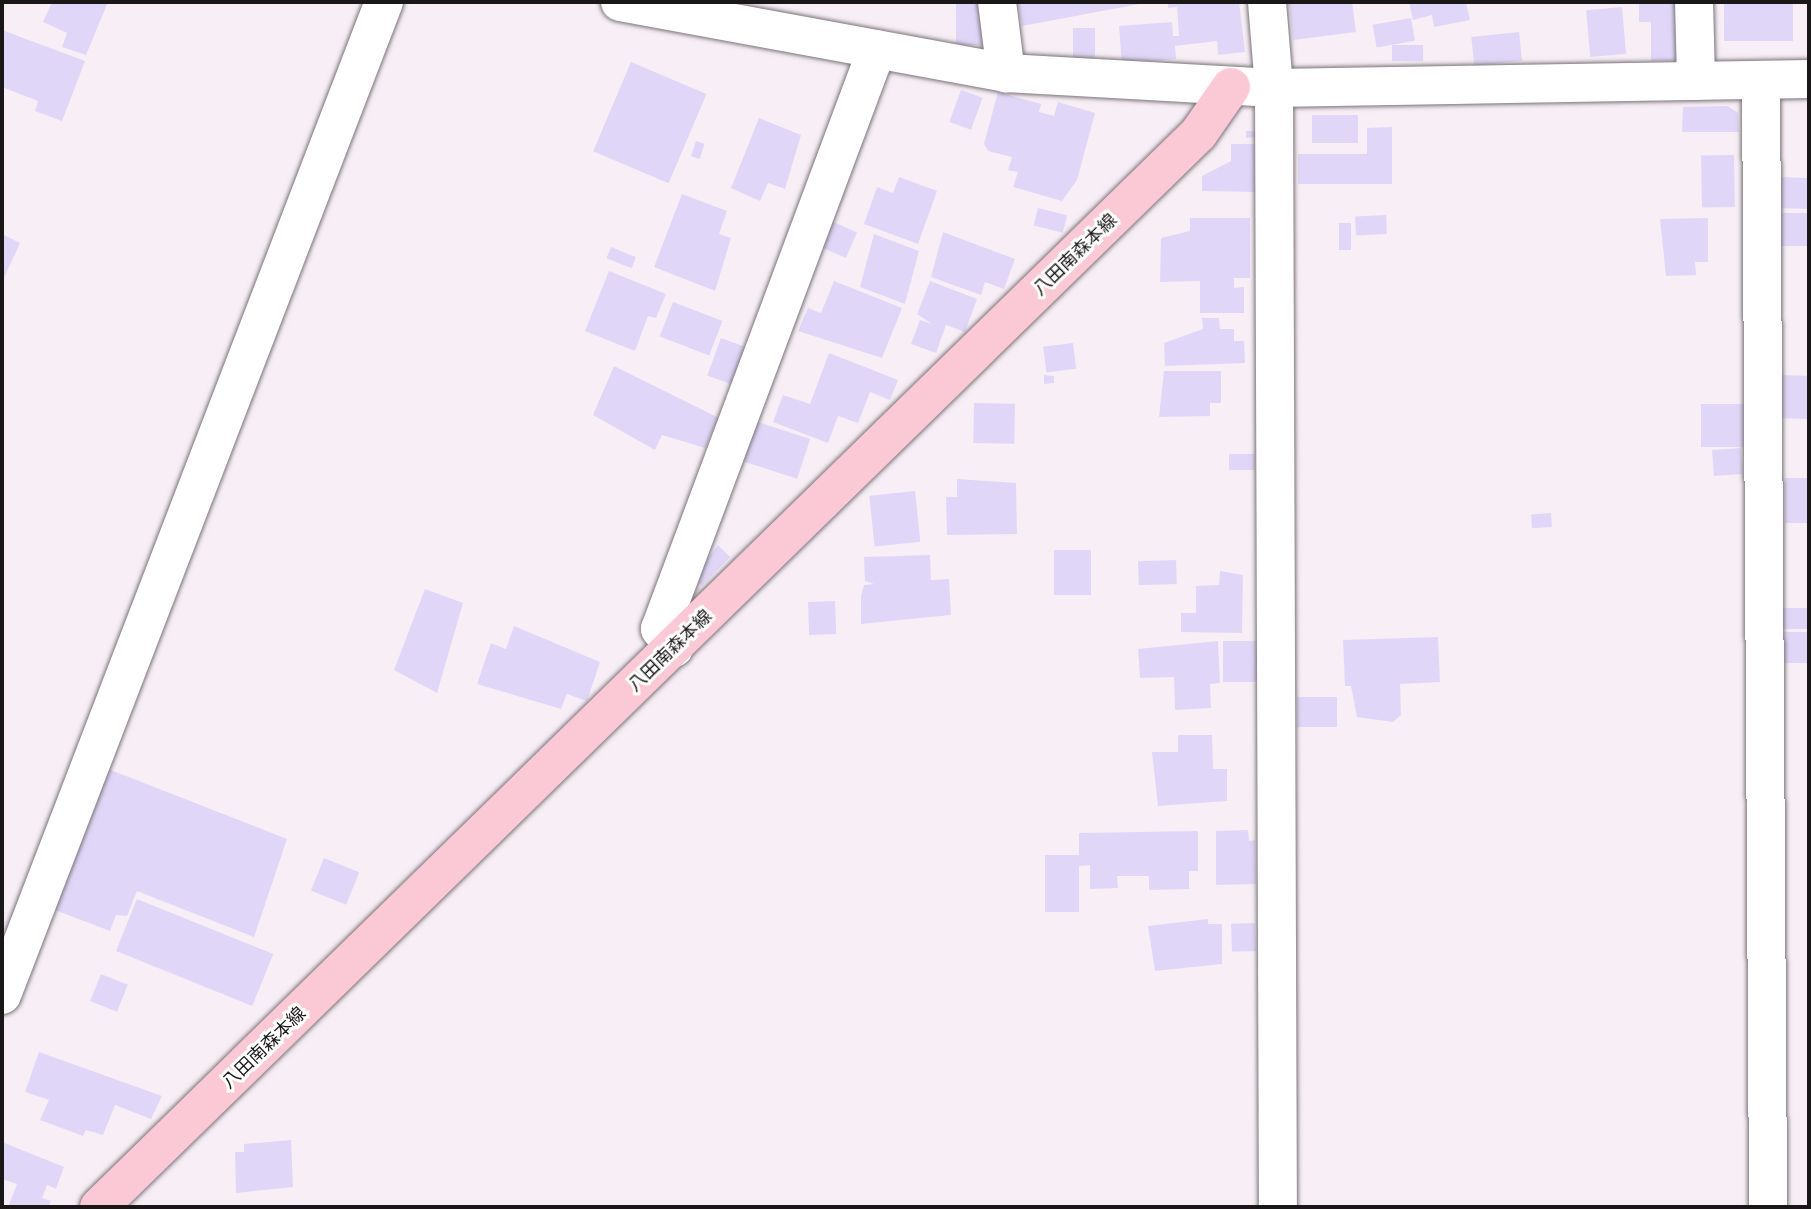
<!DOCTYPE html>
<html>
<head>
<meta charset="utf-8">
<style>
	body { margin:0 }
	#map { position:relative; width:1811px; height:1209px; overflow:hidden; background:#f7eff5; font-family:"PT Sans Narrow","Noto Sans JP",sans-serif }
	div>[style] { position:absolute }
	.building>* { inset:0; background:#e0d7f8; transform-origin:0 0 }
	.roads { filter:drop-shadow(0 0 2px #7a7379) drop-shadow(0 0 2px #7a7379) }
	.minor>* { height:38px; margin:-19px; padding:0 19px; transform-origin:19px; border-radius:19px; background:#fff }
	.major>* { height:38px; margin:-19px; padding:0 19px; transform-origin:19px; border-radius:19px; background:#fac9d5 }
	span { translate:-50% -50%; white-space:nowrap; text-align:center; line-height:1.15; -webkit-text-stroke:6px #fff; paint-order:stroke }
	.street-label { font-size:18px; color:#1a1719 }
	.frame { position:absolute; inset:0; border:4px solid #1a1719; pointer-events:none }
</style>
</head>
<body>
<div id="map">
	<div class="building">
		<i style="clip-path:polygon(52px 2px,108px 2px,86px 55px,62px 47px,67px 33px,43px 22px)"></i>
		<i style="left:956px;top:2px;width:29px;height:43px"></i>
		<i style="clip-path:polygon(1018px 2px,1145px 2px,1145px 3px,1022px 26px)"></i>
		<i style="clip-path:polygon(1168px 2px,1239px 2px,1245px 52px,1218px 55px,1217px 41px,1175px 46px,1176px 59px,1122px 64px,1119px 26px,1172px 22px,1173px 36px,1179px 36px,1177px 7px,1168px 8px)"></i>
		<i style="clip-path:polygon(1289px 2px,1352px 2px,1356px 32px,1293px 40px)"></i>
		<i style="clip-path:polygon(1409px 2px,1466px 2px,1470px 20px,1434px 27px,1432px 15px,1413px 20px)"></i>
		<i style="clip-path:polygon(1639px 2px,1687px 2px,1689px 60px,1651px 61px,1651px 22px,1639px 22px)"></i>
		<i style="left:1724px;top:2px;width:69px;height:39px"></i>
		<i style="left:1622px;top:7px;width:47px;height:36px;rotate:85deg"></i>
		<i style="left:1411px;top:18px;width:23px;height:39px;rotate:80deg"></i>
		<i style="left:1073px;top:28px;width:22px;height:31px"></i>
		<i style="clip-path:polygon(2px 30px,85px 61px,62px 121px,35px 111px,38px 101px,2px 87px)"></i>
		<i style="left:1519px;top:32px;width:29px;height:48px;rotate:84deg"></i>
		<i style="left:1423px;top:45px;width:16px;height:31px;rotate:90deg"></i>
		<i style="left:631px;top:62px;width:82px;height:97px;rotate:23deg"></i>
		<i style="left:961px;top:90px;width:23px;height:34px;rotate:20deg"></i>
		<i style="clip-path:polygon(998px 92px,1041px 104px,1039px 112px,1054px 116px,1058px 102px,1095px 113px,1077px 180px,1062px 201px,1013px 187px,1018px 172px,1008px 170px,1012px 157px,988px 151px,984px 144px)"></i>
		<i style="clip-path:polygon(1728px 106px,1738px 113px,1739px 132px,1682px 132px,1683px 107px)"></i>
		<i style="left:1312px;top:115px;width:46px;height:28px"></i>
		<i style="clip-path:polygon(759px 118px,801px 135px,785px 189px,768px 183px,760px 201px,731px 188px)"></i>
		<i style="clip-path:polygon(1392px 127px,1392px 184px,1298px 184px,1298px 154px,1367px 154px,1367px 128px)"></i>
		<i style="clip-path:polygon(1246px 131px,1257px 131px,1256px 137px,1246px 138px)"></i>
		<i style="left:696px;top:141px;width:9px;height:16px;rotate:18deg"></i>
		<i style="clip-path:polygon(1231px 144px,1256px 144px,1256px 192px,1202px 191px,1202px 176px,1231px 161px)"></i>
		<i style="left:1734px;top:155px;width:52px;height:33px;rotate:89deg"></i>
		<i style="clip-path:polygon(899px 177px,937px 191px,918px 244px,864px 224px,877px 187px,893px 193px)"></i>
		<i style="left:1778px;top:177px;width:31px;height:31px;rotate:2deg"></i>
		<i style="clip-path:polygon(682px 194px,727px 211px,719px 234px,731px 238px,715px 291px,654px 267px)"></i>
		<i style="left:1038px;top:208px;width:30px;height:18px;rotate:14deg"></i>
		<i style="left:1780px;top:213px;width:29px;height:33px"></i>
		<i style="left:1386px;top:215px;width:19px;height:31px;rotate:87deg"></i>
		<i style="clip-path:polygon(1190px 218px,1250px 218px,1250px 278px,1234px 278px,1234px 288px,1244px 287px,1244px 313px,1200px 313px,1200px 281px,1160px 282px,1161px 238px,1190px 231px)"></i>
		<i style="clip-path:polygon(1708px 218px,1708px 262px,1695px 262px,1696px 275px,1666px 276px,1660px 219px)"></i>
		<i style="left:833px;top:222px;width:26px;height:28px;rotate:23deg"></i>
		<i style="left:1339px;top:223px;width:12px;height:27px"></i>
		<i style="clip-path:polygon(943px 232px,1015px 259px,1004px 289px,985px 282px,981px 295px,931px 277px)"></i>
		<i style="clip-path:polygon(2px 234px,20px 243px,2px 282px)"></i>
		<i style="clip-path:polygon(874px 234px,919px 251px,905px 304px,860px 287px)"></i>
		<i style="left:611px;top:247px;width:27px;height:12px;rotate:22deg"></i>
		<i style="clip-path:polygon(609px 271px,666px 294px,656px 318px,648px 316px,635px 351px,585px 331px)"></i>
		<i style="clip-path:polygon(834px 281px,902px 308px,882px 358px,798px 331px,808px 308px,821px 313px)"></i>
		<i style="clip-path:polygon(930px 281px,977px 299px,965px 332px,946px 325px,936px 353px,911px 344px,920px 320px,932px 324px,917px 314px)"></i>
		<i style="left:673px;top:302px;width:53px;height:37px;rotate:21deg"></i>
		<i style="clip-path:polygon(1202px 318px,1219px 318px,1220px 329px,1234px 329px,1234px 341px,1244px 341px,1245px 363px,1165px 366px,1164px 343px,1203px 329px)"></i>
		<i style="left:721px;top:338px;width:29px;height:40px;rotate:20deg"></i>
		<i style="left:1073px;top:343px;width:26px;height:30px;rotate:83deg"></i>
		<i style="clip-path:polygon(829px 353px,898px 380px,890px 400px,870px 392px,858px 423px,838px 416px,828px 443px,773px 422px,783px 395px,810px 404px)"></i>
		<i style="clip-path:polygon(614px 366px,719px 418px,705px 448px,662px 435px,655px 450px,593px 415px)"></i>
		<i style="clip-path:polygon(1164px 371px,1221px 371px,1221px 403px,1210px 403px,1210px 416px,1159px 417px)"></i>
		<i style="clip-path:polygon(1044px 375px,1054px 376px,1054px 383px,1044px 384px)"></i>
		<i style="left:1780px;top:375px;width:29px;height:43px;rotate:2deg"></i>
		<i style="left:974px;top:403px;width:41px;height:40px;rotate:1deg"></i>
		<i style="left:1701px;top:404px;width:43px;height:43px"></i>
		<i style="left:755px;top:421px;width:58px;height:42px;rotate:18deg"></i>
		<i style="left:1741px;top:448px;width:26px;height:29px;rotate:86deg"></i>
		<i style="left:1229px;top:454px;width:26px;height:16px"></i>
		<i style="left:1785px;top:478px;width:24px;height:45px"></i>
		<i style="clip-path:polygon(957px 479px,1016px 483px,1017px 534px,947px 535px,946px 497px,957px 497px)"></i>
		<i style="left:915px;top:491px;width:51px;height:46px;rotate:84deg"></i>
		<i style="left:1551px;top:513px;width:14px;height:20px;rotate:86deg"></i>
		<i style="clip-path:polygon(718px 545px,730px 557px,702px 586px,694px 577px)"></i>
		<i style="left:1054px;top:550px;width:37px;height:45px"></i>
		<i style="clip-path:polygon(930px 555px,931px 580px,949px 579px,951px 615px,861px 624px,861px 596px,864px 585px,874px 584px,865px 581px,864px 557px)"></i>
		<i style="left:1176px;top:560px;width:24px;height:38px;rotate:88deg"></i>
		<i style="clip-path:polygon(1220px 571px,1243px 575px,1242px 633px,1181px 632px,1181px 613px,1196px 613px,1196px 586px,1219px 585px)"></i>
		<i style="clip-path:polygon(425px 589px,463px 603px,437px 693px,394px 670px)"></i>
		<i style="left:835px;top:601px;width:33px;height:27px;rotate:88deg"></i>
		<i style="left:1809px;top:608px;width:21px;height:32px;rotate:90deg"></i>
		<i style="clip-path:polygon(514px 626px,600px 662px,587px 701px,567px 694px,561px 709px,477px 684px,491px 643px,506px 649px)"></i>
		<i style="left:1778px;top:632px;width:31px;height:31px"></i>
		<i style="clip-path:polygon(1438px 637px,1440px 682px,1400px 684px,1401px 715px,1393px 722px,1357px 717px,1351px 686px,1345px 686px,1343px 640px)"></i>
		<i style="clip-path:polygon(1218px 641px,1220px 683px,1210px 684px,1211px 708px,1175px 710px,1174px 677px,1140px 678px,1138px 649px)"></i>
		<i style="left:1257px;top:641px;width:41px;height:34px;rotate:90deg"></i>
		<i style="left:1337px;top:697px;width:30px;height:40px;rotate:90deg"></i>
		<i style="clip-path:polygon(1178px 735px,1212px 735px,1213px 769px,1227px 769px,1227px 801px,1158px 806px,1152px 752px,1178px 752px)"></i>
		<i style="clip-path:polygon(103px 767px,287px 839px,254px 937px,137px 891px,127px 916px,116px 915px,110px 931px,55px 910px)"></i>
		<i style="clip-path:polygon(1248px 830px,1249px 841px,1255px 840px,1256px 884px,1216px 885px,1216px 831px)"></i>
		<i style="clip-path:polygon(1198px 831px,1198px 871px,1189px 871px,1189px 889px,1149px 890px,1149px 876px,1117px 876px,1118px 888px,1090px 889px,1090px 865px,1079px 866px,1079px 912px,1045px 912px,1045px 855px,1079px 855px,1079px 833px)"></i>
		<i style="left:324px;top:858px;width:38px;height:35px;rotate:22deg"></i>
		<i style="left:137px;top:899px;width:147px;height:56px;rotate:22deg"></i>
		<i style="clip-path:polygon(1208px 919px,1208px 924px,1222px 924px,1222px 964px,1155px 971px,1148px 926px)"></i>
		<i style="left:1255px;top:923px;width:28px;height:24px;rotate:88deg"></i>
		<i style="left:101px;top:974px;width:29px;height:29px;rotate:22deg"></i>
		<i style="clip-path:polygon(39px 1052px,162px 1096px,151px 1119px,115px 1105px,103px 1135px,86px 1130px,83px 1136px,40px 1120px,49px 1100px,25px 1092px)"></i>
		<i style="clip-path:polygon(291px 1140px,293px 1187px,236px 1193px,235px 1152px,244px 1152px,244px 1144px)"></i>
		<i style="clip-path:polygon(2px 1142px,64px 1167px,56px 1189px,47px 1185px,42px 1198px,51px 1201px,48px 1207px,8px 1207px,17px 1184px,2px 1179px)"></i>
	</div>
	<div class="roads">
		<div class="minor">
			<i style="left:620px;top:2px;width:392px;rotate:10.4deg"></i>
			<i style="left:1006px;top:73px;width:268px;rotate:3.2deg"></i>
			<i style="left:1274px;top:88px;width:535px;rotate:-0.96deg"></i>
			<i style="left:997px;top:2px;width:72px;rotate:82.8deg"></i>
			<i style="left:1267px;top:2px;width:86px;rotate:85.3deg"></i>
			<i style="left:1274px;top:88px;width:1119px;rotate:89.8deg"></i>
			<i style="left:1694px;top:2px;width:79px;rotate:88.5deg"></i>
			<i style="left:1761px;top:80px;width:1127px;rotate:89.64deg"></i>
			<i style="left:674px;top:648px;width:24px;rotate:-126deg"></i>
			<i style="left:660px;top:629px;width:619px;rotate:-69.49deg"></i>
			<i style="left:2px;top:995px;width:1064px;rotate:-68.96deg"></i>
		</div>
		<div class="major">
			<i style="left:99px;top:1207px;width:1537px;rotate:-44.31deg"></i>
			<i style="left:1199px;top:133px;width:56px;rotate:-55.2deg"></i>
		</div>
	</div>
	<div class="street-label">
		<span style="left:1075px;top:255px;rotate:-44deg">八田南森本線</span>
		<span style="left:670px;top:651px;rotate:-44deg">八田南森本線</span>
		<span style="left:264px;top:1048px;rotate:-44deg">八田南森本線</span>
	</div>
	<div class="frame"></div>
</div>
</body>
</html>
